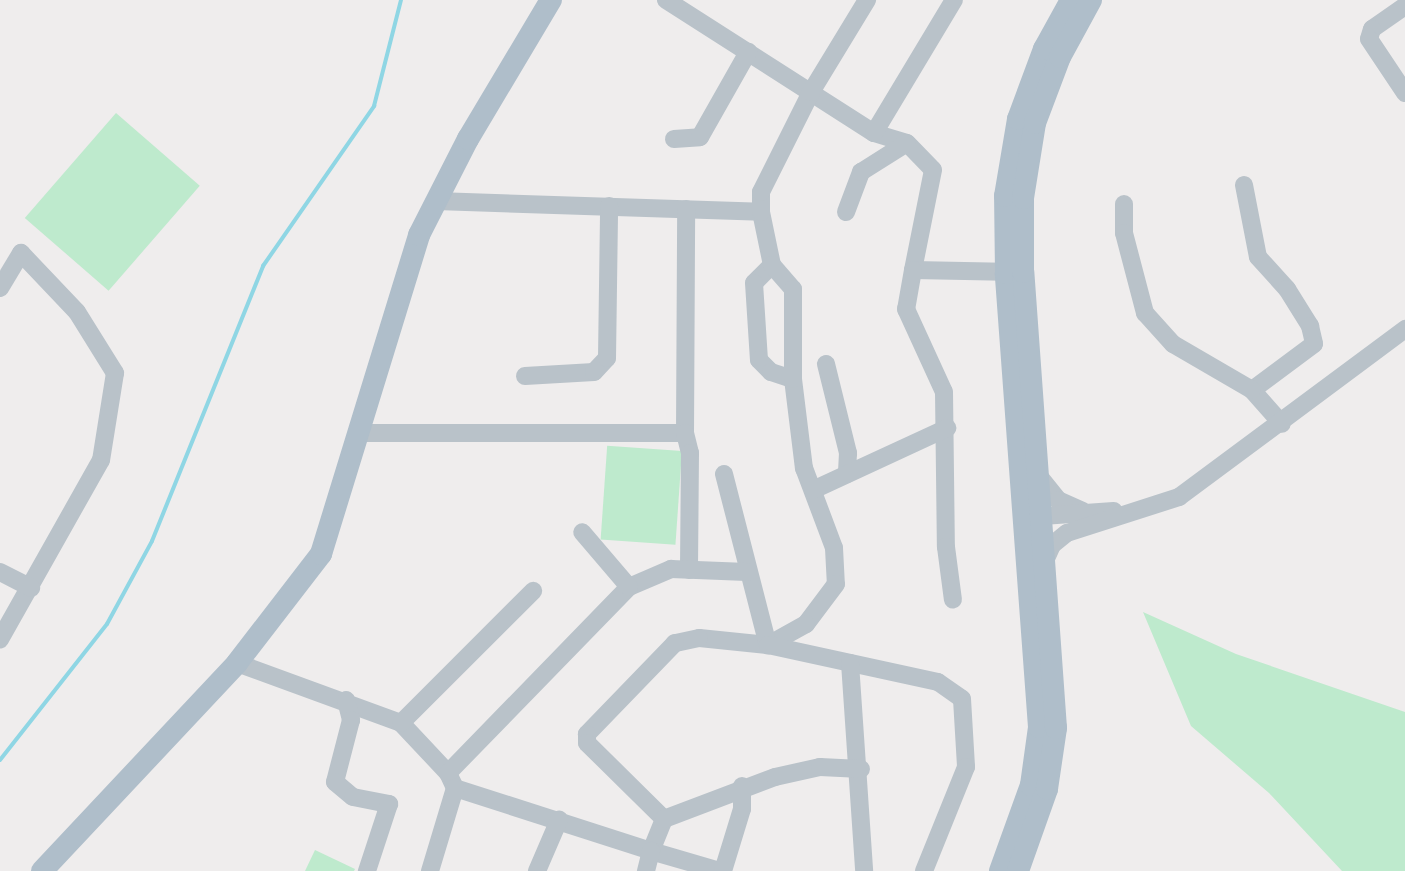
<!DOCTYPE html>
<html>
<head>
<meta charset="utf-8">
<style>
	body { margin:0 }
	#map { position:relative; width:1405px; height:871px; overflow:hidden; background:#efeded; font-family:"DM Sans",sans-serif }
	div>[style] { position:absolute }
	.green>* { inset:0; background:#beeacd; transform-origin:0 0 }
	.stream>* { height:4px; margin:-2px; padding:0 2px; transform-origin:2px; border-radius:2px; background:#8fd6e4 }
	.minor>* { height:18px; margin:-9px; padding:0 9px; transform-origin:9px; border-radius:9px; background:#b9c2c9 }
	.major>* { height:22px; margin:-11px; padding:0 11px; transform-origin:11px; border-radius:11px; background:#afbeca }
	span { translate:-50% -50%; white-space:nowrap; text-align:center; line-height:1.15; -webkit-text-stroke:6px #fff; paint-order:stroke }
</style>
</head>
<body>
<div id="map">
	<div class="green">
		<i style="left:116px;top:113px;width:111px;height:139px;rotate:41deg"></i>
		<i style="left:682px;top:451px;width:94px;height:75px;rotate:94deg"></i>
		<i style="clip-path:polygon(1143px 612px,1236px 654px,1405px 712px,1405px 871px,1342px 871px,1269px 793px,1191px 726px)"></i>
		<i style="clip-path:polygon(315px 850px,355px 869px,354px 871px,305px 871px)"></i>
	</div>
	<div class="stream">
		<i style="left:0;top:760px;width:173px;rotate:-51.8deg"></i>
		<i style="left:107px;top:624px;width:94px;rotate:-61.5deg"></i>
		<i style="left:152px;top:541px;width:297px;rotate:-68deg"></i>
		<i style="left:263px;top:266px;width:195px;rotate:-55.2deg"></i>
		<i style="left:374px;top:106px;width:109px;rotate:-75.7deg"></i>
	</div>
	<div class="minor">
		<i style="left:666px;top:0;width:247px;rotate:32.6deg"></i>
		<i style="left:874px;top:133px;width:34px;rotate:17deg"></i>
		<i style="left:907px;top:143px;width:37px;rotate:46deg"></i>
		<i style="left:933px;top:170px;width:102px;rotate:101.3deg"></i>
		<i style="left:913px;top:270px;width:103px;rotate:1.1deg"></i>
		<i style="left:1405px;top:6px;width:40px;rotate:145.1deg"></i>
		<i style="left:1372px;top:29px;width:10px;rotate:107deg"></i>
		<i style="left:1369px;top:39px;width:65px;rotate:56.3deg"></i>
		<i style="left:874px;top:133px;width:155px;rotate:-59deg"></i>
		<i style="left:674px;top:139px;width:26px;rotate:-4deg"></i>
		<i style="left:700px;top:137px;width:98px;rotate:-60.5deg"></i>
		<i style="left:1244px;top:185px;width:73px;rotate:79deg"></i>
		<i style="left:1258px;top:257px;width:43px;rotate:47.8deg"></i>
		<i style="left:1287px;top:289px;width:44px;rotate:58.1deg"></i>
		<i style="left:1310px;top:326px;width:18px;rotate:77deg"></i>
		<i style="left:1314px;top:344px;width:77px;rotate:143.4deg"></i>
		<i style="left:1252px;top:390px;width:45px;rotate:48.6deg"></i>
		<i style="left:436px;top:201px;width:325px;rotate:1.9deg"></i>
		<i style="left:761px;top:212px;width:54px;rotate:78.3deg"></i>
		<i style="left:772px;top:265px;width:25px;rotate:135deg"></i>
		<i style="left:754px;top:283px;width:77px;rotate:86.3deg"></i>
		<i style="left:759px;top:360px;width:17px;rotate:45deg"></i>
		<i style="left:771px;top:372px;width:23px;rotate:18deg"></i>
		<i style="left:793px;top:379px;width:90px;rotate:83deg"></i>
		<i style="left:804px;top:468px;width:85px;rotate:69.4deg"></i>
		<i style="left:834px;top:548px;width:36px;rotate:87deg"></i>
		<i style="left:836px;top:584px;width:50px;rotate:126.9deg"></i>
		<i style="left:806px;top:624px;width:43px;rotate:151.1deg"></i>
		<i style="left:768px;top:645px;width:69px;rotate:-174.2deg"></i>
		<i style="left:699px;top:638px;width:25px;rotate:168deg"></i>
		<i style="left:675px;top:643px;width:127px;rotate:134deg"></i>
		<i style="left:587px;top:734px;width:9px;rotate:90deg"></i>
		<i style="left:587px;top:743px;width:108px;rotate:44.6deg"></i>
		<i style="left:664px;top:819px;width:35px;rotate:112deg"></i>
		<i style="left:651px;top:851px;width:72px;rotate:16.2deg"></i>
		<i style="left:1124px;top:204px;width:29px;rotate:90deg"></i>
		<i style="left:1124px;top:233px;width:83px;rotate:75.3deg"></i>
		<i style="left:1145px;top:313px;width:42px;rotate:47.9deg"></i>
		<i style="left:1173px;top:344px;width:91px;rotate:30.2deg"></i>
		<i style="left:761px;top:212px;width:20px;rotate:-90deg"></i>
		<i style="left:761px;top:192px;width:112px;rotate:-63.4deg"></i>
		<i style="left:811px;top:92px;width:108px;rotate:-58.7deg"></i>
		<i style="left:846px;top:212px;width:43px;rotate:-69.4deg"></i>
		<i style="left:861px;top:172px;width:54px;rotate:-32.2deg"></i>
		<i style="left:772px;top:265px;width:32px;rotate:49deg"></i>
		<i style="left:793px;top:289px;width:90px;rotate:90deg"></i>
		<i style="left:913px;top:270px;width:40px;rotate:100deg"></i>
		<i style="left:906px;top:309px;width:91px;rotate:65.4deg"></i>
		<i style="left:944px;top:392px;width:155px;rotate:89.3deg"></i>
		<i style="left:946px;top:547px;width:53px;rotate:82.5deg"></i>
		<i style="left:0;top:288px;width:41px;rotate:-59deg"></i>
		<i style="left:21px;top:253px;width:81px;rotate:46.5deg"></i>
		<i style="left:77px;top:312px;width:72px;rotate:58.1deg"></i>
		<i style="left:115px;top:373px;width:88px;rotate:99.1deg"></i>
		<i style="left:101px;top:460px;width:206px;rotate:119.4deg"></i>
		<i style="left:826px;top:364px;width:92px;rotate:76.1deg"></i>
		<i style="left:848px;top:453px;width:21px;rotate:93deg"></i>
		<i style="left:525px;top:376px;width:69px;rotate:-3.3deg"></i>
		<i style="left:594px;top:372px;width:19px;rotate:-47deg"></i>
		<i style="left:607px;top:358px;width:152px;rotate:-89.2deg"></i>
		<i style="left:358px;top:433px;width:327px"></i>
		<i style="left:685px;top:433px;width:224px;rotate:-89.7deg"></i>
		<i style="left:685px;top:433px;width:21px;rotate:76deg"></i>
		<i style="left:690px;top:453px;width:117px;rotate:90.5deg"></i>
		<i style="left:724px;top:474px;width:177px;rotate:75.6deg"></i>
		<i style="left:768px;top:645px;width:174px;rotate:12.3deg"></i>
		<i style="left:938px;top:682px;width:29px;rotate:35deg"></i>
		<i style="left:962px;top:699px;width:68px;rotate:86.6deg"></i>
		<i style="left:966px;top:767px;width:112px;rotate:112deg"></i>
		<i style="left:1038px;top:475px;width:32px;rotate:51deg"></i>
		<i style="left:1058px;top:500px;width:27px;rotate:24deg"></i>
		<i style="left:813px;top:490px;width:148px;rotate:-24.8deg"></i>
		<i style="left:1028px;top:517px;width:86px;rotate:-4deg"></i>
		<i style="left:1044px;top:563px;width:20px;rotate:-66deg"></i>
		<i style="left:1052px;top:545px;width:19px;rotate:-39deg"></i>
		<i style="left:1067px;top:533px;width:118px;rotate:-17.8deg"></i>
		<i style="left:1179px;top:497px;width:282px;rotate:-36.6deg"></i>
		<i style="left:0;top:572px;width:35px;rotate:27deg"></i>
		<i style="left:629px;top:587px;width:46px;rotate:-23.2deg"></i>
		<i style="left:671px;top:569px;width:76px;rotate:2.3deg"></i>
		<i style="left:237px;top:663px;width:175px;rotate:20.1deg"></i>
		<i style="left:401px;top:723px;width:69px;rotate:46.8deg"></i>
		<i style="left:448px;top:773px;width:17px;rotate:65deg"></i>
		<i style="left:455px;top:788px;width:206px;rotate:17.8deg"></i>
		<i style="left:651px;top:851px;width:21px;rotate:104deg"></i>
		<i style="left:850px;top:663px;width:208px;rotate:86.1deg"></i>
		<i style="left:346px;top:700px;width:21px;rotate:76deg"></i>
		<i style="left:351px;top:720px;width:64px;rotate:104.5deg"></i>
		<i style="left:335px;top:782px;width:23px;rotate:40deg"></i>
		<i style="left:353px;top:797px;width:37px;rotate:11deg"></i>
		<i style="left:389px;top:804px;width:71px;rotate:108.2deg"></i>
		<i style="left:401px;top:723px;width:187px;rotate:-45deg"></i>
		<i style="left:448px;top:773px;width:260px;rotate:-45.8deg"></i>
		<i style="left:629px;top:587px;width:72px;rotate:-130.5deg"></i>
		<i style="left:664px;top:819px;width:119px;rotate:-20.7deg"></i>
		<i style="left:775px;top:777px;width:46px;rotate:-12.5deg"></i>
		<i style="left:820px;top:767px;width:41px;rotate:2.8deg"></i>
		<i style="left:430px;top:871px;width:87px;rotate:-73.2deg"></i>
		<i style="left:537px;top:871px;width:56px;rotate:-66.7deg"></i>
		<i style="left:723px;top:871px;width:65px;rotate:-73deg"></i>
		<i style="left:742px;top:809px;width:23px;rotate:-90deg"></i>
	</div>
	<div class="major">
		<i style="left:42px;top:871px;width:285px;rotate:-46.8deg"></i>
		<i style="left:237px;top:663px;width:138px;rotate:-52.4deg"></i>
		<i style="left:321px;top:554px;width:334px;rotate:-72.9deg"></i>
		<i style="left:419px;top:235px;width:108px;rotate:-63deg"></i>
		<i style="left:468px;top:139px;width:162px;rotate:-59.2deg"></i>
		<i style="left:1000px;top:871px;width:91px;rotate:-70.2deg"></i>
		<i style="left:1031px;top:785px;width:59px;rotate:-82.1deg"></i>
		<i style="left:1039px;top:727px;width:455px;rotate:-94.2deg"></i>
		<i style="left:1006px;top:273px;width:77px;rotate:-90.7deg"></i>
		<i style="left:1005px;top:196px;width:78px;rotate:-80.4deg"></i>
		<i style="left:1018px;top:119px;width:75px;rotate:-69.6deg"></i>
		<i style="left:1044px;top:49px;width:56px;rotate:-61.1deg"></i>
		<i style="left:1018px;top:871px;width:87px;rotate:-70.5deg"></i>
		<i style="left:1047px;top:789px;width:62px;rotate:-81.6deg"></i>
		<i style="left:1056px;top:728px;width:457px;rotate:-94.1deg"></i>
		<i style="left:1023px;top:272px;width:74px;rotate:-90deg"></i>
		<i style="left:1023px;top:198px;width:76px;rotate:-80.9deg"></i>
		<i style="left:1035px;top:123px;width:71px;rotate:-69.3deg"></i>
		<i style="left:1060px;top:57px;width:65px;rotate:-61.5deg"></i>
	</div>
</div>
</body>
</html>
